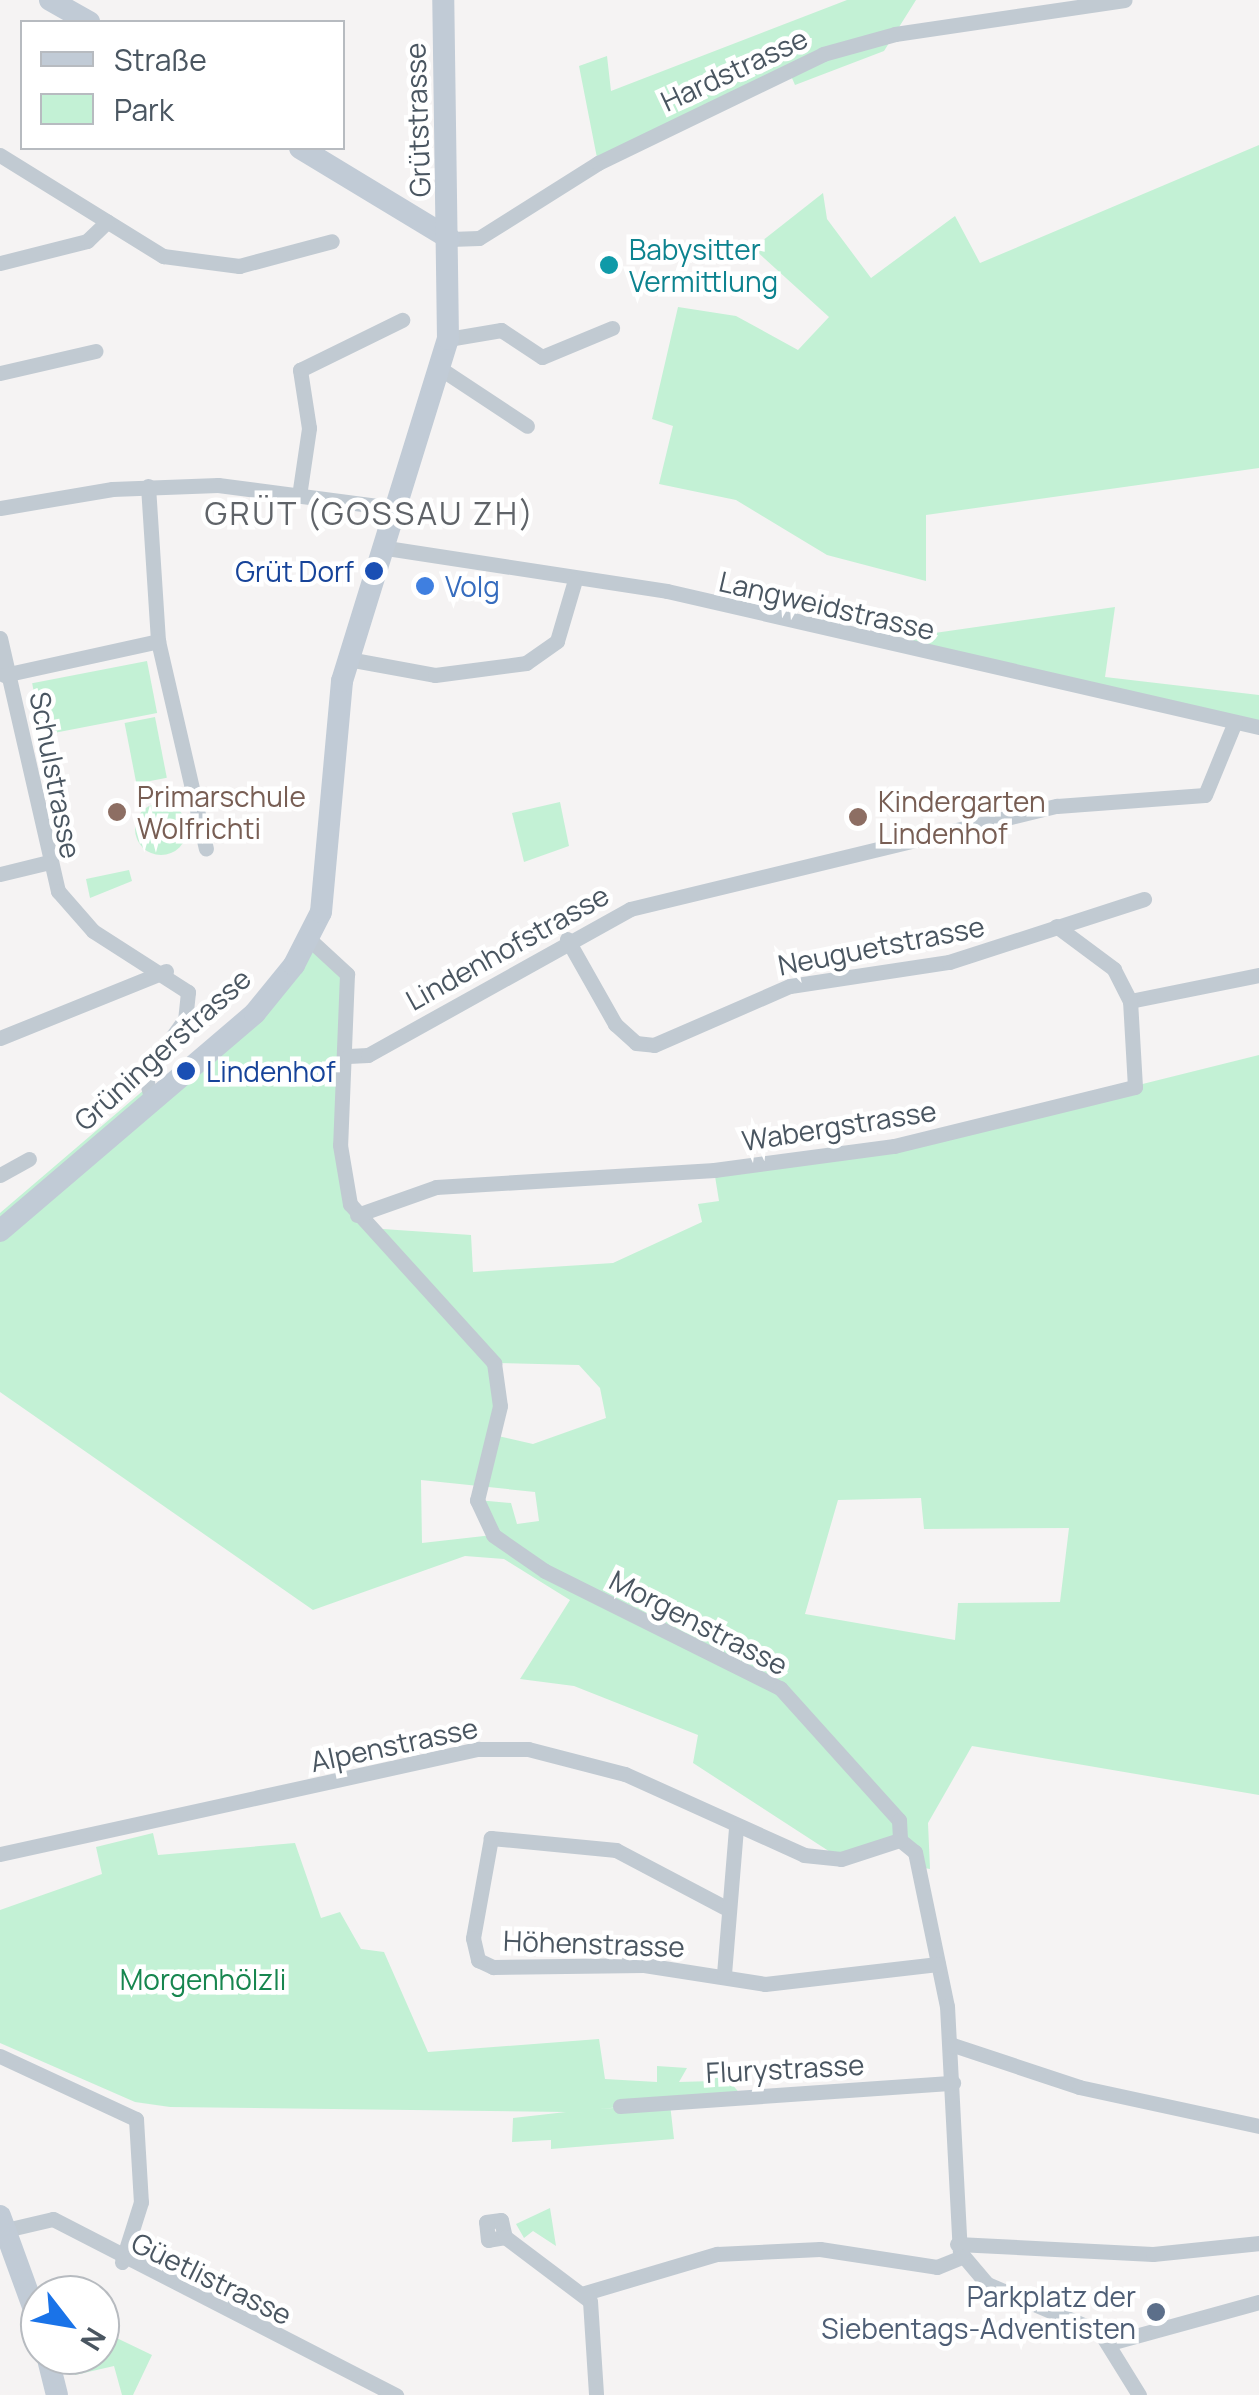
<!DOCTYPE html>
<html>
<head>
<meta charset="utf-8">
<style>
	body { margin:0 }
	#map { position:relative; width:1259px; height:2395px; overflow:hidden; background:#f5f3f3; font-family:Manrope,sans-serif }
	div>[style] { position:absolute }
	.green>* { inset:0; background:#c3f1d5; transform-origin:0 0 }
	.round { border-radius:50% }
	.street>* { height:15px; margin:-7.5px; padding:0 7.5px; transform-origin:7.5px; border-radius:7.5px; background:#c1cad2 }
	.secondary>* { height:22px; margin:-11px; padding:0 11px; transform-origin:11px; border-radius:11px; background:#c1cbd6 }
	.dots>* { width:28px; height:28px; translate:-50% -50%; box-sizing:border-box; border:5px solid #fff; border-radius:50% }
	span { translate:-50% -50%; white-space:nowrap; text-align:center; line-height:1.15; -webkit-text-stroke:9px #fff; paint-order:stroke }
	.street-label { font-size:28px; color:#4a5661 }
	.culture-label { font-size:28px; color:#0d838f }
	.left { translate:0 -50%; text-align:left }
	.transit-label { font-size:28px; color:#164399 }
	.right { translate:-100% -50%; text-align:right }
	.shop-label { font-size:28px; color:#366cbe }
	.education-label { font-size:28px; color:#785e54 }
	.park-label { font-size:28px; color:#17864f }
	.service-label { font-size:28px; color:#4e5e75 }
	.quarter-label { font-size:32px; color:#5f6368; letter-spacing:2.5px }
	.legend { position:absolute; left:20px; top:20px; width:325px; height:130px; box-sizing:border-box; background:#fff; border:2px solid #b7bbc0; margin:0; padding:12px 18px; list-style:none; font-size:30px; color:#4a5661 }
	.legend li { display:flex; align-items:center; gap:20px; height:50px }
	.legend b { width:50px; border:2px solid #b7bbc0 }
	.north { position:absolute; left:20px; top:2275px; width:100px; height:100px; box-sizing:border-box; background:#fff; border:2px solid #b7bbc0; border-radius:50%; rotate:121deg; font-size:28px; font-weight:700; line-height:40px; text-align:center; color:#4a5661 }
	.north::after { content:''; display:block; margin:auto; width:35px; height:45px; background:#1a73e8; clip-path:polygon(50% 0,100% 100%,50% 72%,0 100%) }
</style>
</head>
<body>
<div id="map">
	<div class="green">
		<i style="clip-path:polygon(847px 0,916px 0,884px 51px,795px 85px,788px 69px,598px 163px,579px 66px,607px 56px,611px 91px)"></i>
		<i style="clip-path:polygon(1259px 145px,1259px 468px,926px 515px,926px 581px,827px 555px,736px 500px,659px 484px,673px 426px,652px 419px,678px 307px,736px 316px,798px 350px,829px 317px,753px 248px,823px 193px,827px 219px,871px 278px,955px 216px,980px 263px)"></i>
		<i style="clip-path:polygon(1115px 607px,1105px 677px,1259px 695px,1259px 727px,872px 642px)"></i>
		<i style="left:147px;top:661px;width:53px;height:117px;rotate:79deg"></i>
		<i style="left:155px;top:717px;width:62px;height:31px;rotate:79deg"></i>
		<i style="clip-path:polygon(560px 802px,569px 846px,524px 862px,512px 813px)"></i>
		<i class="round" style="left:135px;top:803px;width:52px;height:52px"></i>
		<i style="clip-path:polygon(129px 870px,132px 881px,90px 898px,86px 879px)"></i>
		<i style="clip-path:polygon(evenodd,309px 939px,344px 963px,344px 1191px,368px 1228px,471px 1235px,473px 1272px,613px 1263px,702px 1222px,698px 1204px,719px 1201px,714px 1170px,894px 1146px,1259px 1055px,1259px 1795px,972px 1746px,928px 1823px,930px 1869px,918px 1867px,909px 1844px,841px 1859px,693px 1763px,698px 1735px,574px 1686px,520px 1679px,570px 1600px,504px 1559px,465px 1556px,313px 1610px,0 1392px,0 1213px,145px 1089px,151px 1100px,255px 1013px,309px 939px,495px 1363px,579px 1365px,600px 1388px,606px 1418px,533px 1444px,494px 1435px,495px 1363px,309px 939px,421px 1480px,535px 1492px,539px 1521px,517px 1524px,511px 1503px,477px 1500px,493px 1535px,422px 1543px,421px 1480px,309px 939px,921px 1498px,924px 1529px,1069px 1528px,1060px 1602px,958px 1603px,955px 1640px,805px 1614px,838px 1500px,921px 1498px)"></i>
		<i style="clip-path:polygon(153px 1833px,158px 1855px,295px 1843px,321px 1918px,340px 1912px,361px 1949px,384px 1952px,428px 2052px,599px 2039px,605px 2079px,657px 2082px,657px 2066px,687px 2068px,679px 2082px,714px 2081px,719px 2069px,742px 2096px,599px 2109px,670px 2104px,674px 2139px,551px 2149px,551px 2140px,512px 2142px,513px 2118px,566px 2112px,170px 2107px,135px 2102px,0 2043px,0 1910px,102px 1874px,96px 1847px)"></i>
		<i style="clip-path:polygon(550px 2208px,556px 2246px,533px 2231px,524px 2238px,516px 2224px)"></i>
		<i style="clip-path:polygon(100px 2330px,152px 2355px,133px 2395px,122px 2395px,114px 2366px,75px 2375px,70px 2355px,100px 2355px)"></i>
	</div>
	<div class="street">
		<i style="left:0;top:155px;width:192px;rotate:31.8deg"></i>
		<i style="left:163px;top:256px;width:77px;rotate:7.5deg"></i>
		<i style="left:239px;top:266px;width:96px;rotate:-15deg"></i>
		<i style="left:450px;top:239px;width:29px;rotate:-2deg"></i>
		<i style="left:479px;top:238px;width:141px;rotate:-32.2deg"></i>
		<i style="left:598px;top:163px;width:250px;rotate:-25.8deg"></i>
		<i style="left:823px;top:54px;width:75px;rotate:-15.5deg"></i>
		<i style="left:895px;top:34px;width:232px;rotate:-8.4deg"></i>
		<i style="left:0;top:263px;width:90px;rotate:-14.2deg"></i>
		<i style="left:87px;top:241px;width:28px;rotate:-44deg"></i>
		<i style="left:448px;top:339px;width:54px;rotate:-9.6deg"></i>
		<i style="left:501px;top:330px;width:49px;rotate:33.4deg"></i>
		<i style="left:542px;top:357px;width:76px;rotate:-22.5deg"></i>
		<i style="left:441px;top:369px;width:103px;rotate:33.5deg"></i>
		<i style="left:0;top:373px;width:98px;rotate:-13deg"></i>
		<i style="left:148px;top:486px;width:155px;rotate:86.3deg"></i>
		<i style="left:158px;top:641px;width:213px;rotate:77deg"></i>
		<i style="left:299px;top:496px;width:69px;rotate:-81.6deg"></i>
		<i style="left:309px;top:428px;width:59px;rotate:-98.8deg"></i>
		<i style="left:300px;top:370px;width:114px;rotate:-26.1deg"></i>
		<i style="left:0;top:508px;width:114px;rotate:-9.6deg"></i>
		<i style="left:112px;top:489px;width:106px;rotate:-2.2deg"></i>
		<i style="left:218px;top:485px;width:176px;rotate:7.5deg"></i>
		<i style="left:380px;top:547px;width:290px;rotate:8.7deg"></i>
		<i style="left:667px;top:591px;width:607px;rotate:12.94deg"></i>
		<i style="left:0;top:638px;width:260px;rotate:77.1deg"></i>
		<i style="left:58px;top:891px;width:53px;rotate:48.8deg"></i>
		<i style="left:93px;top:931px;width:113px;rotate:32.7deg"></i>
		<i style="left:188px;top:992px;width:27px;rotate:96deg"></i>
		<i style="left:185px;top:1019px;width:69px;rotate:125.5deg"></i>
		<i style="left:145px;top:1075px;width:27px;rotate:75deg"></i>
		<i style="left:348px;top:659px;width:88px;rotate:10.4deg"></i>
		<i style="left:435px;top:675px;width:92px;rotate:-7.5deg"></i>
		<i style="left:526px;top:663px;width:38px;rotate:-35deg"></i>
		<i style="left:557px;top:641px;width:64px;rotate:-73.6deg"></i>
		<i style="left:4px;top:675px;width:158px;rotate:-12.4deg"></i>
		<i style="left:0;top:874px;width:46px;rotate:-13.7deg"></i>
		<i style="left:309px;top:939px;width:52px;rotate:42.6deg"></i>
		<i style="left:347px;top:974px;width:171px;rotate:92.3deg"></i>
		<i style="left:340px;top:1145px;width:60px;rotate:80.4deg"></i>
		<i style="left:350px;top:1204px;width:215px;rotate:47.8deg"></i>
		<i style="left:494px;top:1363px;width:43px;rotate:82.1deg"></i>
		<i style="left:500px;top:1406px;width:97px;rotate:103.7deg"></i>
		<i style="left:477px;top:1500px;width:38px;rotate:65deg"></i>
		<i style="left:493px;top:1535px;width:63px;rotate:34.7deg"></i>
		<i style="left:545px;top:1571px;width:263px;rotate:26.5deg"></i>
		<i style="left:780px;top:1688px;width:178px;rotate:48deg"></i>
		<i style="left:899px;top:1820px;width:20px;rotate:87deg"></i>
		<i style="left:567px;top:939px;width:98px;rotate:60.5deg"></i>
		<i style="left:615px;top:1024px;width:28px;rotate:42deg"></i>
		<i style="left:636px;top:1043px;width:18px;rotate:6deg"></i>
		<i style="left:654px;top:1045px;width:148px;rotate:-23.5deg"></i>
		<i style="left:790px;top:986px;width:161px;rotate:-8.6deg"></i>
		<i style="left:949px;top:962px;width:205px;rotate:-17.9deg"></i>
		<i style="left:1130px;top:1001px;width:132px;rotate:-11.4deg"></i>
		<i style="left:0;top:1038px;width:179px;rotate:-22deg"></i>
		<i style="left:348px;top:1056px;width:20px;rotate:-3deg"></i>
		<i style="left:368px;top:1055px;width:300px;rotate:-29.1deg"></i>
		<i style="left:630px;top:909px;width:439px;rotate:-13.6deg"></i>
		<i style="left:1057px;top:806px;width:148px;rotate:-4.3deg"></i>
		<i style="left:1205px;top:795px;width:79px;rotate:-67.7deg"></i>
		<i style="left:0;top:1175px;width:33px;rotate:-29deg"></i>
		<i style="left:357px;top:1215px;width:84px;rotate:-19.5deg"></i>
		<i style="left:436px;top:1187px;width:279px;rotate:-3.5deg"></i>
		<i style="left:714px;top:1170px;width:182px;rotate:-7.6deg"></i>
		<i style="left:894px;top:1146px;width:248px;rotate:-13.8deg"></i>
		<i style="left:1135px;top:1087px;width:86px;rotate:-93.3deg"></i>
		<i style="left:1130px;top:1001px;width:36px;rotate:-117deg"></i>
		<i style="left:1114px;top:969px;width:72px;rotate:-143.4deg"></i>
		<i style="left:900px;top:1840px;width:19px;rotate:39deg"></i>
		<i style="left:915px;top:1852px;width:157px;rotate:78.3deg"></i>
		<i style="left:947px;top:2006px;width:246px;rotate:87deg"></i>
		<i style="left:960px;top:2252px;width:42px;rotate:49.8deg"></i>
		<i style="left:987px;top:2284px;width:123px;rotate:23deg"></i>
		<i style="left:1100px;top:2332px;width:74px;rotate:58.2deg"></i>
		<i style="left:0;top:1854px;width:490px;rotate:-12.4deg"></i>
		<i style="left:479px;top:1749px;width:49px"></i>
		<i style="left:528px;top:1749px;width:100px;rotate:14.5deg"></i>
		<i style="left:625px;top:1774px;width:196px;rotate:24.3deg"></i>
		<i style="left:804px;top:1855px;width:37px;rotate:6deg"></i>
		<i style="left:841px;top:1859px;width:62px;rotate:-17.9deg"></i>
		<i style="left:724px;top:1907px;width:122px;rotate:-152.2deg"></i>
		<i style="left:616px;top:1850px;width:126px;rotate:-174.5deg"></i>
		<i style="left:491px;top:1838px;width:102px;rotate:100.2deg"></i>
		<i style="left:473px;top:1938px;width:23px;rotate:77deg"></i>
		<i style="left:478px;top:1960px;width:17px;rotate:25deg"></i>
		<i style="left:493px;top:1967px;width:151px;rotate:-0.8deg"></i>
		<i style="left:644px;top:1965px;width:122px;rotate:8.9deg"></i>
		<i style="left:765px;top:1984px;width:174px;rotate:-6.6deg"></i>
		<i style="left:724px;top:1974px;width:146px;rotate:-85.3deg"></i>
		<i style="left:950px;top:2044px;width:136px;rotate:18.4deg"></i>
		<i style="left:1079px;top:2087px;width:184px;rotate:12.2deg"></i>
		<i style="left:0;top:2056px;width:150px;rotate:24.9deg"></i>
		<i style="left:136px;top:2119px;width:83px;rotate:86.6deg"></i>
		<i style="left:141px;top:2202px;width:63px;rotate:107.6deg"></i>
		<i style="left:620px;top:2106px;width:334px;rotate:-4deg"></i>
		<i style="left:10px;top:2229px;width:44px;rotate:-13.1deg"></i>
		<i style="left:53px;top:2219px;width:386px;rotate:27.2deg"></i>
		<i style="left:505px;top:2237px;width:17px;rotate:170deg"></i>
		<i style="left:488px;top:2240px;width:18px;rotate:-96deg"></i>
		<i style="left:486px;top:2222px;width:15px;rotate:-8deg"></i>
		<i style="left:501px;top:2220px;width:17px;rotate:77deg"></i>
		<i style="left:505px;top:2237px;width:106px;rotate:37deg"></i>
		<i style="left:590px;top:2301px;width:94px;rotate:86.3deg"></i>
		<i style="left:957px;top:2244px;width:196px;rotate:2.9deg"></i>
		<i style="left:1153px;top:2254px;width:107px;rotate:-5.9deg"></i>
		<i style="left:585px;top:2293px;width:138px;rotate:-16.5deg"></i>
		<i style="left:717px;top:2254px;width:103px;rotate:-2.8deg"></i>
		<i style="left:820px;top:2249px;width:118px;rotate:8.7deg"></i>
		<i style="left:937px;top:2267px;width:27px;rotate:-22deg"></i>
		<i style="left:1110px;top:2343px;width:155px;rotate:-15.4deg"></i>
	</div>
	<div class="secondary">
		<i style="left:50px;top:0;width:45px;rotate:29.4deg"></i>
		<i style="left:300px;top:148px;width:175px;rotate:31.2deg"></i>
		<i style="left:0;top:1231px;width:335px;rotate:-40.5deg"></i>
		<i style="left:255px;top:1013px;width:62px;rotate:-50.9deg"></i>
		<i style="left:294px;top:965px;width:59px;rotate:-63deg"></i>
		<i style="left:321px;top:912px;width:232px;rotate:-84.8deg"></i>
		<i style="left:342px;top:681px;width:358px;rotate:-72.8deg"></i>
		<i style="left:448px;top:339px;width:339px;rotate:-90.8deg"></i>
		<i style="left:0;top:2216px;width:117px;rotate:70deg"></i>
		<i style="left:47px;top:2355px;width:41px;rotate:76deg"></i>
	</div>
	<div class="dots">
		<i style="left:609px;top:265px;background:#0f9aa8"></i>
		<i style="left:374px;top:571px;background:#1a4fb4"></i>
		<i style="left:425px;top:586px;background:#3f7fe0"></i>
		<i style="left:117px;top:812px;background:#8d6e63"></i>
		<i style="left:858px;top:817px;background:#8d6e63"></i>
		<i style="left:186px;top:1071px;background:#1a4fb4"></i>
		<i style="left:1156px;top:2312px;background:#5c6f8a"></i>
	</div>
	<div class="street-label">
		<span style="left:734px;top:69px;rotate:-25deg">Hardstrasse</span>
		<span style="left:417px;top:120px;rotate:-92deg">Grütstrasse</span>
		<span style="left:827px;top:605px;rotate:13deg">Langweidstrasse</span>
		<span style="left:56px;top:775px;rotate:79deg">Schulstrasse</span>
		<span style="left:881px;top:945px;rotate:-11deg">Neuguetstrasse</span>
		<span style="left:507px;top:947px;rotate:-29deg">Lindenhofstrasse</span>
		<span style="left:162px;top:1049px;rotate:-42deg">Grüningerstrasse</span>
		<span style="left:839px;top:1125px;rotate:-9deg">Wabergstrasse</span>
		<span style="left:699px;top:1622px;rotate:27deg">Morgenstrasse</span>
		<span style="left:394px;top:1744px;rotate:-12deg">Alpenstrasse</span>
		<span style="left:594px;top:1943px;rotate:2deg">Höhenstrasse</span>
		<span style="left:785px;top:2068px;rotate:-3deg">Flurystrasse</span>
		<span style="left:212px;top:2278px;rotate:26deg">Güetlistrasse</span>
	</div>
	<div class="culture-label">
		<span class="left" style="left:629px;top:265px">Babysitter<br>Vermittlung</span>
	</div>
	<div class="transit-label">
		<span class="right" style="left:354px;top:571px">Grüt Dorf</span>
		<span class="left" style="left:206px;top:1071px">Lindenhof</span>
	</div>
	<div class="shop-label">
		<span class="left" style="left:445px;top:586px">Volg</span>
	</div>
	<div class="education-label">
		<span class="left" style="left:137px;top:812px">Primarschule<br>Wolfrichti</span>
		<span class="left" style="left:878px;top:817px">Kindergarten<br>Lindenhof</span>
	</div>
	<div class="park-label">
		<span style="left:203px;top:1979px">Morgenhölzli</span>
	</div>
	<div class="service-label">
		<span class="right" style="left:1136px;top:2312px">Parkplatz der<br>Siebentags-Adventisten</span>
	</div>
	<div class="quarter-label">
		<span style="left:370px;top:513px">GRÜT (GOSSAU ZH)</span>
	</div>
	<ul class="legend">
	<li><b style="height:12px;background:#c1cbd6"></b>Straße</li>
	<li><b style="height:28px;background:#c3f1d5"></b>Park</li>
	</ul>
	<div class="north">N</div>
</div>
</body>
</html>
